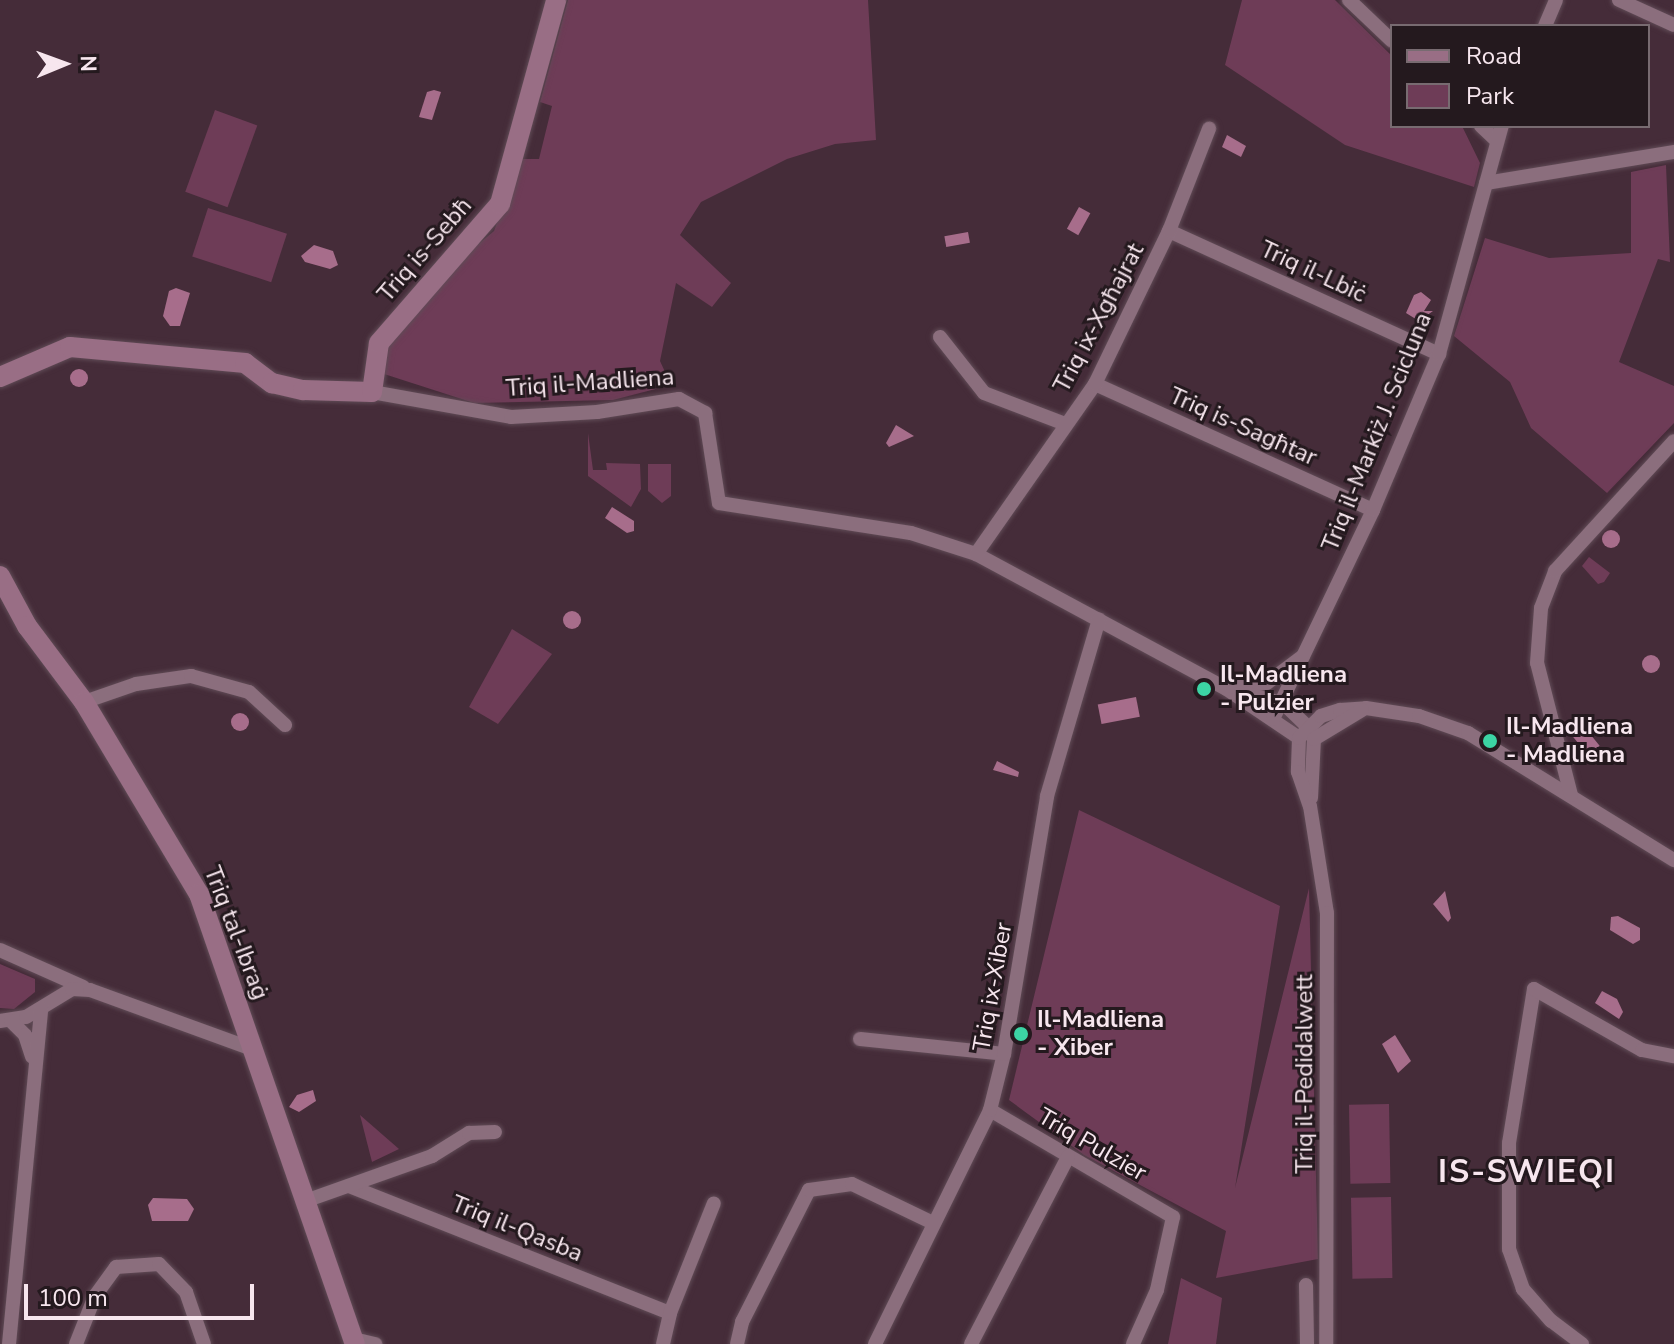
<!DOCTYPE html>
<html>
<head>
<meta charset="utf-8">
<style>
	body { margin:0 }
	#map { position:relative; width:1674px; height:1344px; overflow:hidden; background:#452c39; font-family:"Nunito Sans",sans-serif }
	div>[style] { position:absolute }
	.green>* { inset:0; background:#6e3c57; transform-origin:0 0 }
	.water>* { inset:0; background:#a76d8b; transform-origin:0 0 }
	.round { border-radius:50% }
	.roads { filter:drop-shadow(0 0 2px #604b56) drop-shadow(0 0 2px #604b56) }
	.street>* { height:14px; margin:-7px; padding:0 7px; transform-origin:7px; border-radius:7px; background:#8b6e7d }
	.secondary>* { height:20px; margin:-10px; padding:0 10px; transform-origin:10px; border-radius:10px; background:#996e85 }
	.dots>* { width:22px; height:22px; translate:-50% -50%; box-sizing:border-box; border:4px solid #24191e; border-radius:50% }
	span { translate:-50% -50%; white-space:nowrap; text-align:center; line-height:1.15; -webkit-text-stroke:6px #24191e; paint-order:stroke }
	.street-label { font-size:24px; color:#f7e6ee }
	.poi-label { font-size:24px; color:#f7e6ee; font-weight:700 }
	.left { translate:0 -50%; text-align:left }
	.district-label { font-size:32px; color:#f7e6ee; font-weight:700; letter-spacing:2px }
	.legend { position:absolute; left:1390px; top:24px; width:260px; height:104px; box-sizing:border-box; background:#24191e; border:2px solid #786b71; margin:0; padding:10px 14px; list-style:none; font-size:24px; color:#f7e6ee }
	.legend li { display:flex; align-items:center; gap:16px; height:40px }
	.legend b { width:40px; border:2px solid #786b71 }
	.north { position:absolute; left:24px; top:24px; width:80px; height:80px; -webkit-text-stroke:6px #24191e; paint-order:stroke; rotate:89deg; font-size:22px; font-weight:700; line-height:32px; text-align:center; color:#f7e6ee }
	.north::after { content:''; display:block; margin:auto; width:28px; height:36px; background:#f7e6ee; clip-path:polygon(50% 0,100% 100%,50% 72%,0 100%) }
	.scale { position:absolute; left:24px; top:1284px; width:230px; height:36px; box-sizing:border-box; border:4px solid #f7e6ee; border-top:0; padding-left:10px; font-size:24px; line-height:28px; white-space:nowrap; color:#f7e6ee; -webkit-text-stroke:6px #24191e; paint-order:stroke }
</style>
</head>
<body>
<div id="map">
	<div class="green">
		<i style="clip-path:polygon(568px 0,868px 0,876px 140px,835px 144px,787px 159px,701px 202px,680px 235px,731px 283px,712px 307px,676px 283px,660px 361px,671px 385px,613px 400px,474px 403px,381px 373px,382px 355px,451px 267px,494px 231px,520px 159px,539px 159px,552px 106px,540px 102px)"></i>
		<i style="clip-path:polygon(1242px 0,1335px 0,1392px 56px,1392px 126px,1462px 126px,1480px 163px,1474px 187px,1345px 145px,1225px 65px)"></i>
		<i style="left:215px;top:110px;width:45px;height:87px;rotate:20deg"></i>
		<i style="clip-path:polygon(1666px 165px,1670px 262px,1658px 259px,1619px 362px,1674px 386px,1674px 423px,1607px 493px,1531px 428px,1510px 382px,1454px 336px,1485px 238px,1549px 258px,1631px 253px,1631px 172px)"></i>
		<i style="left:208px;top:208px;width:83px;height:51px;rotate:18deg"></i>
		<i style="clip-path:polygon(588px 433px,593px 470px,607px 470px,606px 463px,640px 464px,641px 489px,631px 507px,588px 476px)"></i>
		<i style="clip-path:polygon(648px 464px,671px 464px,671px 496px,662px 503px,648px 491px)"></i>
		<i style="clip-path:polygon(1589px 557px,1610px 573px,1604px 582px,1598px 584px,1582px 566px)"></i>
		<i style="clip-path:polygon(512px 629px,552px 654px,498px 724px,469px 707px)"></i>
		<i style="clip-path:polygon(1079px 810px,1280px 906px,1235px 1188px,1309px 888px,1318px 1259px,1216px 1278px,1226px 1231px,1084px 1155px,1009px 1100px)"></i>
		<i style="clip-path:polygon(0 964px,35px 979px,35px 992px,14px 1009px,0 1008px)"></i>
		<i style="left:1389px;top:1104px;width:79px;height:40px;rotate:89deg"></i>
		<i style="clip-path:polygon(360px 1115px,399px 1149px,372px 1162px)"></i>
		<i style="left:1391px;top:1197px;width:81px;height:40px;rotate:89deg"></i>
		<i style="clip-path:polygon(1181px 1278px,1222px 1298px,1216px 1344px,1168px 1344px)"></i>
	</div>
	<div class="water">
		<i style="clip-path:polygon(434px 90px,441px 92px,432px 120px,419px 117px,427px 92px)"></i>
		<i style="clip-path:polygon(1227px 135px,1246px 146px,1241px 157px,1222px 147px)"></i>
		<i style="left:1079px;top:207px;width:13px;height:25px;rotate:29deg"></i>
		<i style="left:968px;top:232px;width:11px;height:24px;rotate:80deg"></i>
		<i style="clip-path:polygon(314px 245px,333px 251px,338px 265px,330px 269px,305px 262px,301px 256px)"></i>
		<i style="clip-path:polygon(176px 288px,190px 293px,180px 326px,170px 326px,163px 316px,169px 291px)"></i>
		<i style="clip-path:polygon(1421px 292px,1431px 300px,1424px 311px,1433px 311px,1419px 321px,1406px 313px,1414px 295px)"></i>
		<i class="round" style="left:70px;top:369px;width:18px;height:18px"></i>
		<i style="clip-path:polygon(896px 425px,914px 436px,889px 447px,886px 443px)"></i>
		<i style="clip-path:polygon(612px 507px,634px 521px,634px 531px,627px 533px,605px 518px)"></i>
		<i class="round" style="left:1602px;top:530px;width:18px;height:18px"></i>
		<i class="round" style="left:563px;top:611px;width:18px;height:18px"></i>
		<i class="round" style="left:1642px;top:655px;width:18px;height:18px"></i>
		<i style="left:1136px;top:697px;width:20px;height:39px;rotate:79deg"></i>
		<i class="round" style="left:231px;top:713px;width:18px;height:18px"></i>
		<i style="left:1582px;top:724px;width:28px;height:15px;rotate:51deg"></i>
		<i style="clip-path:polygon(997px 761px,1019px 772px,1018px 777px,993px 770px)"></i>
		<i style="clip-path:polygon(1445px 891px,1451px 918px,1448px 922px,1433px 904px)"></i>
		<i style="clip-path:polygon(1618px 916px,1640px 928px,1640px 940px,1633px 944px,1610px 930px,1611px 917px)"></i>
		<i style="clip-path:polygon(1602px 991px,1617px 999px,1623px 1012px,1619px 1019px,1595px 1003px)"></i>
		<i style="clip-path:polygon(1395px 1035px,1411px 1061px,1398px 1073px,1382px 1044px)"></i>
		<i style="clip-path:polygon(313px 1090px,316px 1101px,299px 1112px,289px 1107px,297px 1095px)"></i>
		<i style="clip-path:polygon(153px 1198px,187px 1199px,194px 1209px,188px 1221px,152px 1221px,148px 1205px)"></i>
	</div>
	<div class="roads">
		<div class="street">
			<i style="left:1349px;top:0;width:59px;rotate:43.6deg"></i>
			<i style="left:1619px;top:0;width:60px;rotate:24.4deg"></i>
			<i style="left:1545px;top:26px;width:28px;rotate:-67deg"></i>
			<i style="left:1481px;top:126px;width:21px;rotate:43deg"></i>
			<i style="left:1486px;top:183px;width:191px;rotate:-9.4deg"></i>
			<i style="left:1169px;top:231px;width:297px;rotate:24.5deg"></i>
			<i style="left:940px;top:337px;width:71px;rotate:51.8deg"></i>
			<i style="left:984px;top:393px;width:87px;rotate:20.9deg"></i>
			<i style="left:1095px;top:384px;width:305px;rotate:24.4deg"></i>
			<i style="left:372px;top:392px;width:141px;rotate:10.2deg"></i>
			<i style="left:511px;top:417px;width:86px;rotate:-3.3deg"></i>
			<i style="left:597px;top:412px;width:83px;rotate:-9deg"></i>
			<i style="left:679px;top:399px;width:30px;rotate:28deg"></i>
			<i style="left:705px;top:413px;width:91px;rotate:81.2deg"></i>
			<i style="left:719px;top:503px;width:194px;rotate:8.9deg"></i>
			<i style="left:911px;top:533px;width:68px;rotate:17.9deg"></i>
			<i style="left:976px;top:554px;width:283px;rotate:28.3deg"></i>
			<i style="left:1225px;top:688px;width:89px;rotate:34deg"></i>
			<i style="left:976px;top:554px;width:208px;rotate:-55deg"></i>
			<i style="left:1095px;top:384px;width:170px;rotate:-64.2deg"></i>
			<i style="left:1169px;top:231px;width:110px;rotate:-68.6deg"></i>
			<i style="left:1233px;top:687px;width:34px;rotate:-7deg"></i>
			<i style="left:1267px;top:683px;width:45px;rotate:-36.9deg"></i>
			<i style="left:1241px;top:692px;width:45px;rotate:15.6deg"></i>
			<i style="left:1284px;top:704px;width:35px;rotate:44deg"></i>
			<i style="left:1309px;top:728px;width:12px;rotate:66deg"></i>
			<i style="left:1314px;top:739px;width:59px;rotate:92.9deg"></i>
			<i style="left:84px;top:702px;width:55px;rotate:-19.1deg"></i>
			<i style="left:136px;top:684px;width:56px;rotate:-8.3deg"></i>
			<i style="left:191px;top:676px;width:60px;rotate:15.4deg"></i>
			<i style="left:249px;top:692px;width:49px;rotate:42.5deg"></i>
			<i style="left:1273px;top:719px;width:232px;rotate:-64.4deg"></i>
			<i style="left:1373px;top:510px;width:169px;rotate:-67.1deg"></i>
			<i style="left:1439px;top:354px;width:237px;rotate:-74.6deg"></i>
			<i style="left:1299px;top:738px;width:34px;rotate:92deg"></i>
			<i style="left:1298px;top:772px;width:36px;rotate:71deg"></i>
			<i style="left:1310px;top:806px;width:108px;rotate:81deg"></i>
			<i style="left:1327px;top:913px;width:431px;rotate:90.1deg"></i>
			<i style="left:1299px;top:738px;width:31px;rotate:-45deg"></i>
			<i style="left:1321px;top:716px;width:20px;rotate:-18deg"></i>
			<i style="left:1340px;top:710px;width:26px;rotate:-4deg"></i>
			<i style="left:1366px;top:708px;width:54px;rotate:8.6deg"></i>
			<i style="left:1419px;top:716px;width:52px;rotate:19.1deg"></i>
			<i style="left:1468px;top:733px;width:242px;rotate:31.7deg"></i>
			<i style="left:1314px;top:739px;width:56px;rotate:-31.1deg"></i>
			<i style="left:1571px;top:795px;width:136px;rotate:-104.4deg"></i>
			<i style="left:1537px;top:663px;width:55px;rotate:-85.8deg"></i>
			<i style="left:1541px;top:608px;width:40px;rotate:-69deg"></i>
			<i style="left:1555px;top:571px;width:176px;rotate:-47.5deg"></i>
			<i style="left:0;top:950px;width:91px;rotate:24deg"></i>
			<i style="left:0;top:1021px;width:26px;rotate:-9deg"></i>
			<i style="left:26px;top:1017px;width:54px;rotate:-31.3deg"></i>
			<i style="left:72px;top:989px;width:18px;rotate:3deg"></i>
			<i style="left:90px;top:990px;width:176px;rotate:20deg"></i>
			<i style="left:11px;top:1021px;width:20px;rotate:45deg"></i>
			<i style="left:25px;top:1035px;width:23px;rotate:72deg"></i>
			<i style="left:860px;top:1039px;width:145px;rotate:5.9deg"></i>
			<i style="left:990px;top:1110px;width:212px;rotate:30.3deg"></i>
			<i style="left:1173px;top:1217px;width:75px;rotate:102.4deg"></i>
			<i style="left:1157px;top:1290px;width:59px;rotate:114deg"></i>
			<i style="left:349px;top:1186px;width:345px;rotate:21.6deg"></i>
			<i style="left:308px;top:1200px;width:132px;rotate:-19.5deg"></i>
			<i style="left:432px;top:1156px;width:44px;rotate:-31.9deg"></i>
			<i style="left:469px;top:1133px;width:26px;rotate:-2deg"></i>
			<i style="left:1306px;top:1285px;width:59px;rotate:89deg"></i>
			<i style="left:353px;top:1339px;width:23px;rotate:13deg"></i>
			<i style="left:9px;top:1344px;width:337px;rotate:-84.5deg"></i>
			<i style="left:76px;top:1344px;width:52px;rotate:-68.4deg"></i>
			<i style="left:95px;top:1296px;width:36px;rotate:-54deg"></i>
			<i style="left:116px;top:1267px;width:43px;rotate:-4deg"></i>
			<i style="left:159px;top:1264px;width:39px;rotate:46deg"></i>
			<i style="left:186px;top:1292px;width:55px;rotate:70.9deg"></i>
			<i style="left:663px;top:1344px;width:32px;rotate:-77deg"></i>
			<i style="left:670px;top:1313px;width:118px;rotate:-68.2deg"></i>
			<i style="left:737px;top:1344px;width:23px;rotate:-77deg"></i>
			<i style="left:742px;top:1322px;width:148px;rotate:-63.1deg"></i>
			<i style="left:809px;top:1190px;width:43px;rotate:-7.9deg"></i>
			<i style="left:852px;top:1184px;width:90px;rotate:25.7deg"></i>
			<i style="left:875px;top:1344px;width:261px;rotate:-63.8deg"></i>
			<i style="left:990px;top:1110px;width:58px;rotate:-76deg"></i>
			<i style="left:1004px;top:1054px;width:262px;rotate:-80.5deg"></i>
			<i style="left:1047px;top:796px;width:184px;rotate:-73.6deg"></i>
			<i style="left:971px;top:1344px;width:211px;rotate:-62.6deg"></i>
			<i style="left:1582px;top:1344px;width:39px;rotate:-143deg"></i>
			<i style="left:1551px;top:1321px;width:43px;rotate:-131.2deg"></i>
			<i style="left:1523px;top:1289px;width:42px;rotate:-109.3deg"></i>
			<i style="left:1509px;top:1249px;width:106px;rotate:-90deg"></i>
			<i style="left:1509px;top:1143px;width:156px;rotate:-80.8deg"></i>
			<i style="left:1534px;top:989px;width:124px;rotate:29.5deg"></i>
			<i style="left:1642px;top:1050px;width:33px;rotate:11deg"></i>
		</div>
		<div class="secondary">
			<i style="left:0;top:377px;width:76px;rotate:-23.2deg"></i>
			<i style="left:70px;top:347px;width:176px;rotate:5.2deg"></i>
			<i style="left:245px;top:363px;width:34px;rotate:37deg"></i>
			<i style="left:272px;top:383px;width:32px;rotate:13deg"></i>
			<i style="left:303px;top:390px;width:69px;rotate:1.7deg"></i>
			<i style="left:372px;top:392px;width:49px;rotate:-81.9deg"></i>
			<i style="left:379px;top:343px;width:184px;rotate:-49deg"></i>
			<i style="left:500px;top:204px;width:212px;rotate:-74.6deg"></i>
			<i style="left:0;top:576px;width:57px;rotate:61.6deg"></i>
			<i style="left:27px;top:626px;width:95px;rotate:53.1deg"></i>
			<i style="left:84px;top:702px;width:224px;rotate:59.1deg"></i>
			<i style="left:199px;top:894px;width:476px;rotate:70.9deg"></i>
		</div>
	</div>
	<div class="dots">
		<i style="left:1204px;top:689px;background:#3cd4a4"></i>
		<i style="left:1490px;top:741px;background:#3cd4a4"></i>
		<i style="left:1021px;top:1034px;background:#3cd4a4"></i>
	</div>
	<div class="street-label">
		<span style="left:425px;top:250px;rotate:-49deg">Triq is-Sebħ</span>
		<span style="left:1313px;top:272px;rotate:25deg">Triq il-Lbiċ</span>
		<span style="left:1099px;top:318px;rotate:-62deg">Triq ix-Xgħajrat</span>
		<span style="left:590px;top:383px;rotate:-4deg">Triq il-Madliena</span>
		<span style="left:1243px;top:427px;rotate:24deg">Triq is-Sagħtar</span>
		<span style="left:1377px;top:432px;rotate:-68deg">Triq il-Markiż J. Scicluna</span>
		<span style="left:236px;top:933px;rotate:69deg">Triq tal-Ibraġ</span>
		<span style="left:993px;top:987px;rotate:-80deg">Triq ix-Xiber</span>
		<span style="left:1305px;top:1074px;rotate:-90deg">Triq il-Pedidalwett</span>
		<span style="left:1092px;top:1145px;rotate:30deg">Triq Pulzier</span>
		<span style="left:517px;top:1229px;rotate:22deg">Triq il-Qasba</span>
	</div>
	<div class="poi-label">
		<span class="left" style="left:1220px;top:689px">Il-Madliena<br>- Pulzier</span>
		<span class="left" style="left:1506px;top:741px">Il-Madliena<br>- Madliena</span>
		<span class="left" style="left:1037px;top:1034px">Il-Madliena<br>- Xiber</span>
	</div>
	<div class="district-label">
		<span style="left:1527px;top:1172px">IS-SWIEQI</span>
	</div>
	<ul class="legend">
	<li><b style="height:10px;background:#996e85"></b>Road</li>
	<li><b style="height:22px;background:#6e3c57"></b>Park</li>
	</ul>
	<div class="north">N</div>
	<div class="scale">100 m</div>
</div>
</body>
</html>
